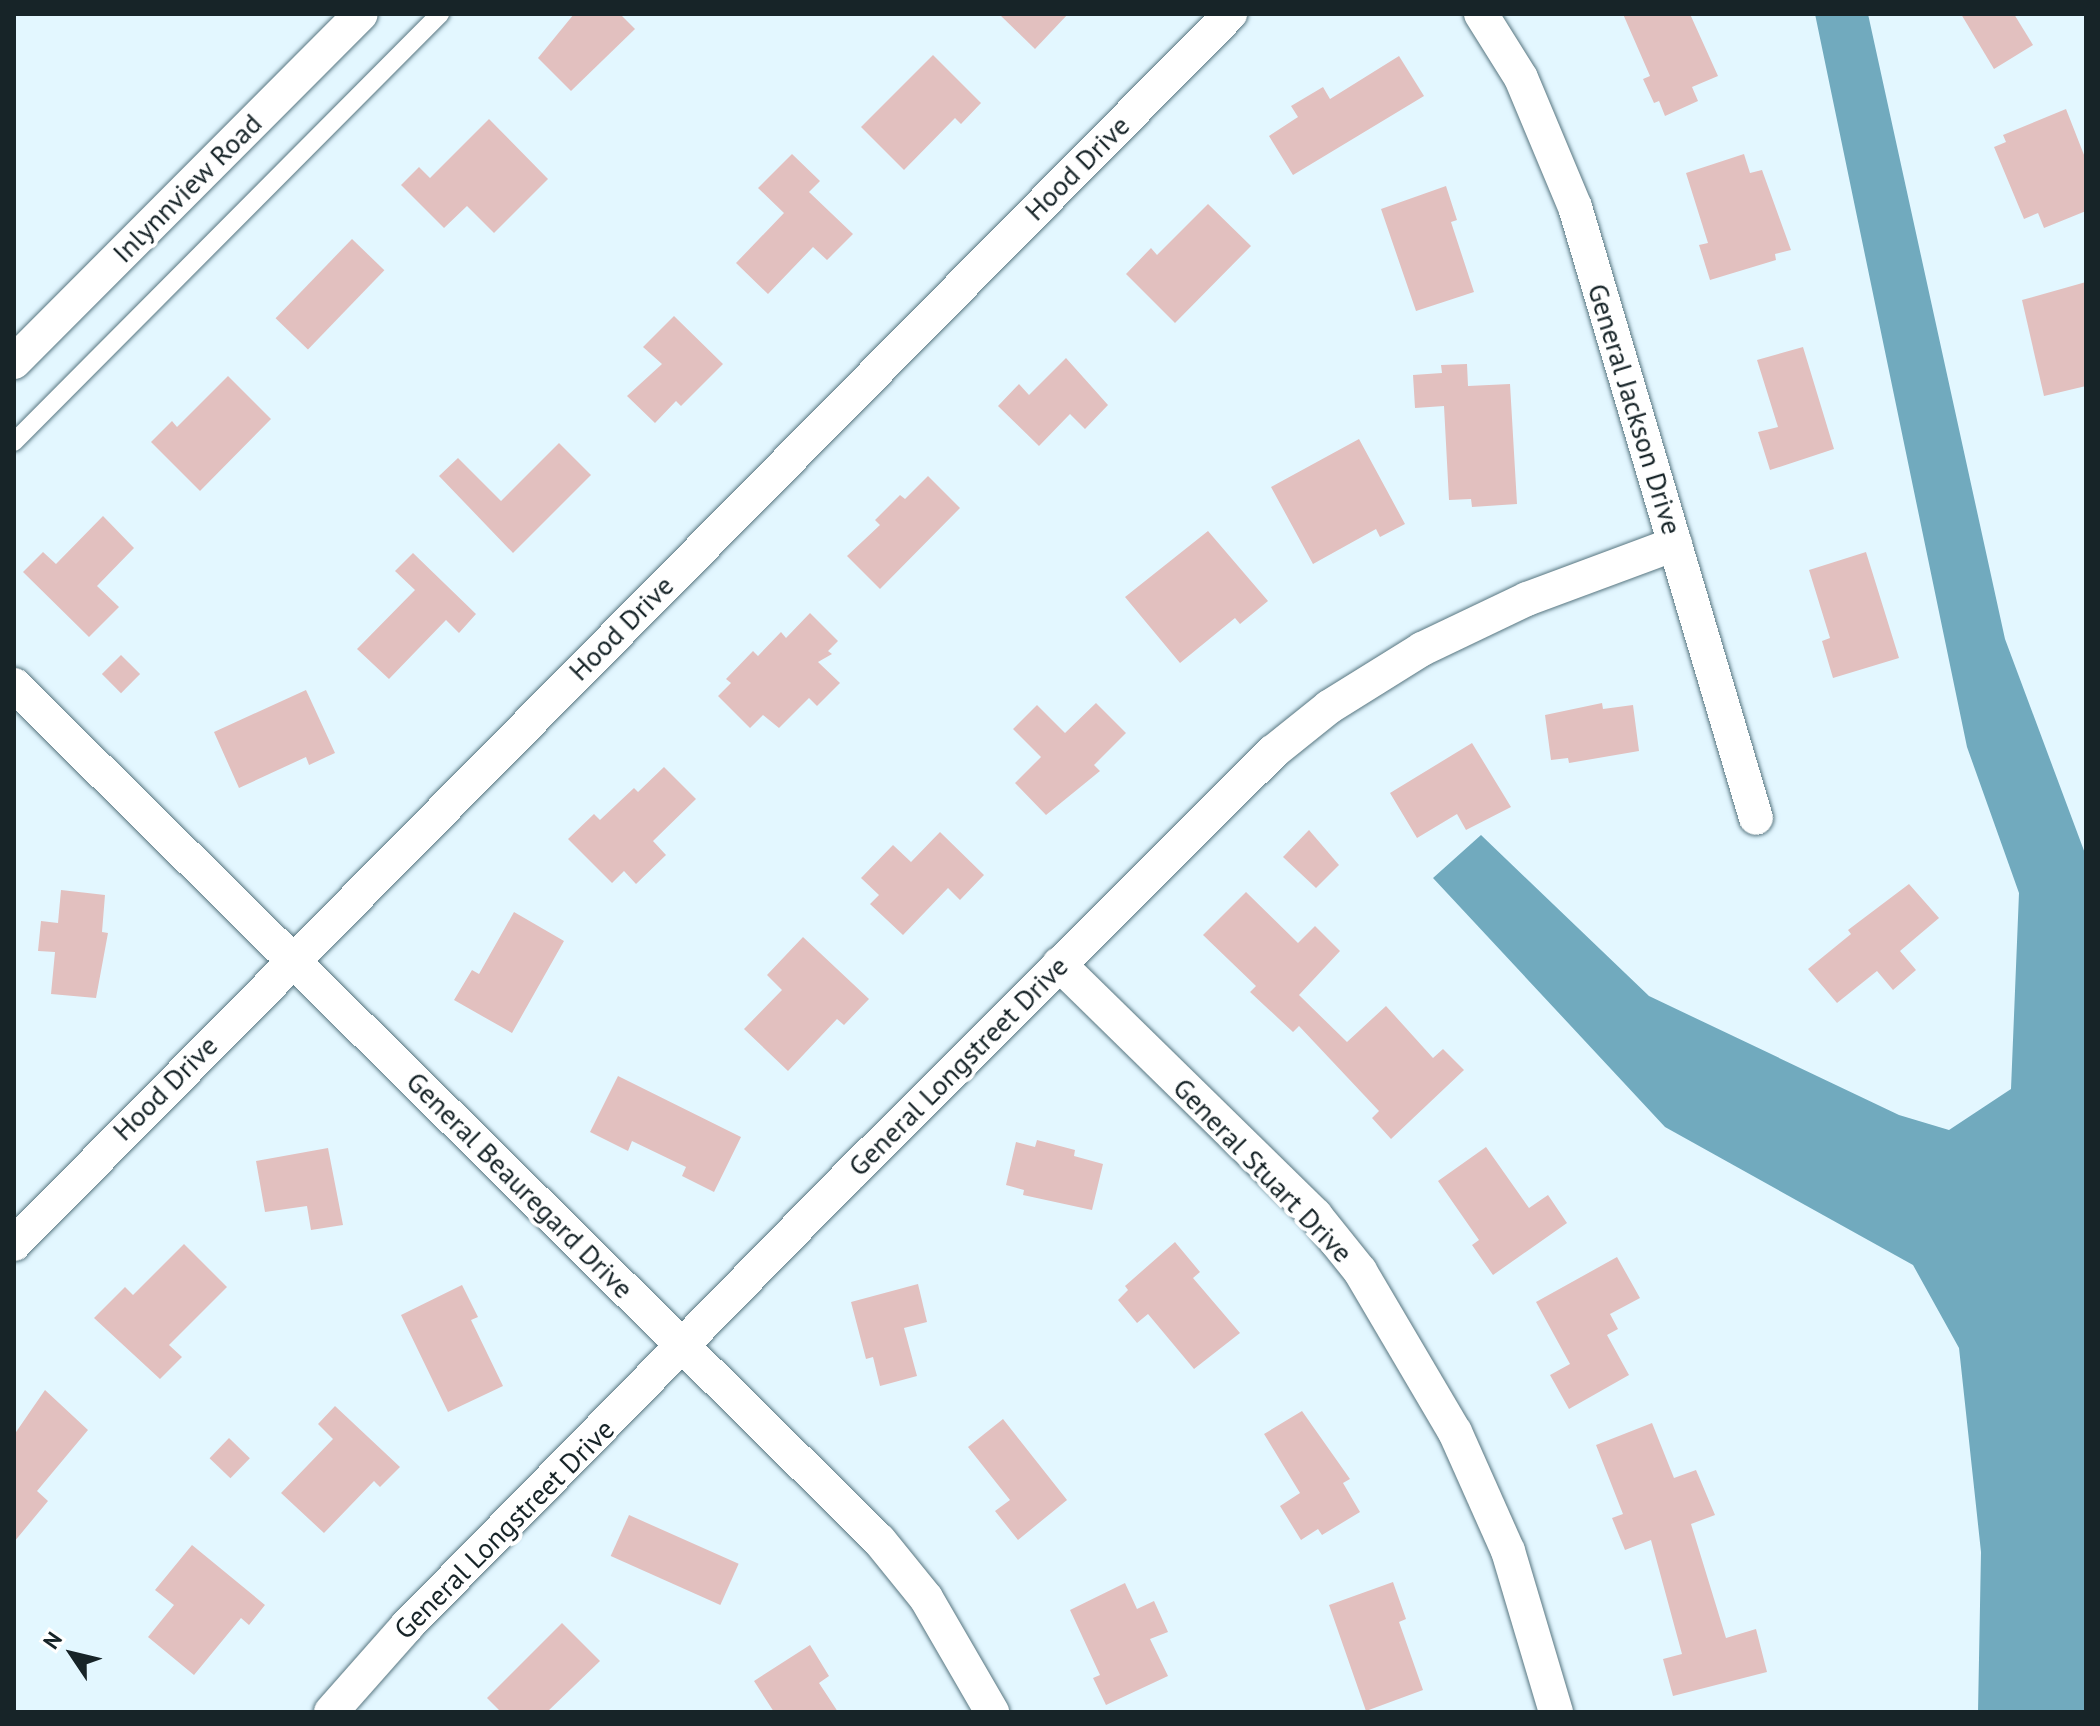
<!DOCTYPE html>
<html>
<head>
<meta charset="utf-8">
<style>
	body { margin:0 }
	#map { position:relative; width:2100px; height:1726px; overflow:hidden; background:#e3f7ff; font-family:"PT Sans",sans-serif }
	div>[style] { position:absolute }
	.water>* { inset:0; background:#71aabe }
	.building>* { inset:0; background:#e2c0bf; transform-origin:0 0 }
	.roads { filter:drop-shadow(0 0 2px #587681) drop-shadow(0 0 2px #587681) }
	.service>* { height:18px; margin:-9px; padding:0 9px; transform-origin:9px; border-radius:9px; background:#fff }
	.minor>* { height:34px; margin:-17px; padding:0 17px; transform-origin:17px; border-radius:17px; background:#fff }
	span { translate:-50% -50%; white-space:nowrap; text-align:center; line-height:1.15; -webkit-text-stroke:8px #fff; paint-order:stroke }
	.street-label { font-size:28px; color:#172428 }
	.frame { position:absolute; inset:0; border:16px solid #172428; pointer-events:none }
	.north { position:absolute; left:32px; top:1614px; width:80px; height:80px; -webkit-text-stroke:6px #fff; paint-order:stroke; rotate:305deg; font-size:22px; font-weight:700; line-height:32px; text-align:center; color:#172428 }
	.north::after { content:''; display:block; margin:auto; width:28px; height:36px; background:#172428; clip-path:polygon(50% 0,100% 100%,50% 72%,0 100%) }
</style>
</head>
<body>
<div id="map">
	<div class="water">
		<i style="clip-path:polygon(1815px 14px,1868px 14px,2005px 639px,2086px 856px,2086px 1712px,1978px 1712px,1981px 1552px,1959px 1348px,1913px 1265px,1665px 1127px,1433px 878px,1481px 835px,1649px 996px,1899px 1115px,1949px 1130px,2011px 1089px,2019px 893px,1967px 747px)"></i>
	</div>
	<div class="building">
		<i style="clip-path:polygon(574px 14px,620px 14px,635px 29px,571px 91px,538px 58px)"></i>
		<i style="clip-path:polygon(999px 14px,1068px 14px,1035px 49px)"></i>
		<i style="clip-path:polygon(1623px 14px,1690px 14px,1718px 76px,1692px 87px,1698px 101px,1665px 116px,1659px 101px,1654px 103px,1643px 79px,1650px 76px)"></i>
		<i style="clip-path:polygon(1961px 14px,2014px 14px,2033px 45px,1994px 69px)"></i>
		<i style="clip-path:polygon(933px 55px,981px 103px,961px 124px,955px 118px,904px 170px,861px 127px)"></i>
		<i style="clip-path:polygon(1399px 56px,1424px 96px,1293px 175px,1269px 136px,1298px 117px,1291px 106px,1323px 87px,1330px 99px)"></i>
		<i style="clip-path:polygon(2066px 109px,2086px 160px,2086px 211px,2044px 228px,2038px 213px,2024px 219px,1994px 147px,2006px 142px,2003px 135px)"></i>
		<i style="clip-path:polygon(489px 119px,548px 179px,494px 233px,467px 206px,444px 228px,401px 185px,419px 167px,430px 178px)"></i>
		<i style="clip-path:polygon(792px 154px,820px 181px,809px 192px,853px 234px,827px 260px,813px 247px,768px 294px,736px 263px,784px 213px,758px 188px)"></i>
		<i style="clip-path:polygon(1744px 154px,1750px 173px,1762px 170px,1791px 250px,1775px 254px,1776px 260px,1710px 280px,1699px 245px,1708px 243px,1686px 173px)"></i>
		<i style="clip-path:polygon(1446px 186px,1457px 220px,1451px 222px,1474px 292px,1416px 311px,1381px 209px)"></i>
		<i style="clip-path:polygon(1208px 204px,1251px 246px,1175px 323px,1126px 274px,1151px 248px,1157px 255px)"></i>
		<i style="left:352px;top:239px;width:45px;height:110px;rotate:44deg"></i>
		<i style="clip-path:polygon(2086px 282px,2086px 386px,2044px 396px,2022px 300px)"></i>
		<i style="clip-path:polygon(674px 316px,723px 364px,681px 406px,676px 401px,655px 423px,627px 396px,662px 364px,643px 347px)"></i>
		<i style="clip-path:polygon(1803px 347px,1834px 449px,1770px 470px,1758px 432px,1778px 427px,1757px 360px)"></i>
		<i style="clip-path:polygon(1066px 358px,1108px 405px,1085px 429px,1070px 414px,1039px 446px,998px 406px,1019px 384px,1029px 395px)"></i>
		<i style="clip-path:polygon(1467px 364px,1468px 386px,1510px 384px,1517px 504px,1472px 507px,1471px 499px,1449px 500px,1444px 406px,1415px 408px,1413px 375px,1442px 373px,1441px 365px)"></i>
		<i style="clip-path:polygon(228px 376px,271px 419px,200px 491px,151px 442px,172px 421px,177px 427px)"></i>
		<i style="clip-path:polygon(1359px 439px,1405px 524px,1380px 537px,1376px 529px,1313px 564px,1271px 487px)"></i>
		<i style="clip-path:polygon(559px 443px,591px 475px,513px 553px,439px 476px,458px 458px,501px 501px)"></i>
		<i style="clip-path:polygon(928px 476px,960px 508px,880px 589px,847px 556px,880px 525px,875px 520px,900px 495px,905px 499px)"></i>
		<i style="clip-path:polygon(103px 516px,134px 548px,97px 586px,119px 607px,89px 637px,23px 572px,43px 552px,56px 564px)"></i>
		<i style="clip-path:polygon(1208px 531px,1268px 601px,1240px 624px,1235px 618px,1180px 663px,1125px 597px)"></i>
		<i style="clip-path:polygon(1866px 552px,1899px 658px,1833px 678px,1822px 641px,1830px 638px,1809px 570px)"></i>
		<i style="clip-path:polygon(413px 553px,476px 614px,459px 633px,446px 620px,389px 679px,357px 649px,415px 590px,395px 571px)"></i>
		<i style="clip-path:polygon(810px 613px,838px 641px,828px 651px,832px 654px,818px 662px,840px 683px,817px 706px,809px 698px,779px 728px,763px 715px,750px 728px,718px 696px,731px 683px,726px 679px,753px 651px,758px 656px,781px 632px,786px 638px)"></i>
		<i style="left:121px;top:655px;width:27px;height:27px;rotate:45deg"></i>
		<i style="clip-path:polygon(306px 690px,335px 753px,309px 765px,306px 757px,239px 788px,214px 732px)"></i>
		<i style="clip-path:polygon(1096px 703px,1126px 733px,1094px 765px,1100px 771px,1046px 815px,1015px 783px,1041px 757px,1013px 729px,1037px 705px,1065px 733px)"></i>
		<i style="clip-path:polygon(1602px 703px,1603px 709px,1633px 705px,1639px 751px,1569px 763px,1568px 758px,1551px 760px,1545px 715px)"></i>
		<i style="clip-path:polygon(1472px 743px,1511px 807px,1466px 830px,1457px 814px,1417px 838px,1390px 793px)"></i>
		<i style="clip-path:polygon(664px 767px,696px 799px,653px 841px,666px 855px,636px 884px,624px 871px,612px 883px,568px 839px,594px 814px,600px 820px,634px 788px,638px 792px)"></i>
		<i style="clip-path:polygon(1309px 830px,1339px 865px,1316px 888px,1283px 857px)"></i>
		<i style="clip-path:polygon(940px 832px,984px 875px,960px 900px,948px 888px,903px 935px,870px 904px,879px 895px,861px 878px,893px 845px,911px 862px)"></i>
		<i style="clip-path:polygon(1909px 884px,1939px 918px,1900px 951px,1916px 970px,1893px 990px,1877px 971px,1837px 1003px,1808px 969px,1851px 934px,1848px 930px)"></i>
		<i style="clip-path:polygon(61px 890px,105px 895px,102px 932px,108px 933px,96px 998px,51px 994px,55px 952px,38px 951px,41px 921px,58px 923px)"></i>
		<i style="clip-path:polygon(1246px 892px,1298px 943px,1315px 926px,1340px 951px,1299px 995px,1347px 1042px,1386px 1006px,1433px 1058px,1443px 1049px,1464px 1070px,1391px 1139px,1372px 1118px,1379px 1111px,1299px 1026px,1293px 1032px,1250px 992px,1256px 986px,1203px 935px)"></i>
		<i style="clip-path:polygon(514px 912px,564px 941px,512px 1033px,454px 1000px,472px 970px,479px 974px)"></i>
		<i style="clip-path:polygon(803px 937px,869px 999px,844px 1025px,837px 1019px,788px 1071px,744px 1029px,782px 990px,767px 975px)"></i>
		<i style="clip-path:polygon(618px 1076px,741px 1137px,714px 1192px,682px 1176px,686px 1167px,632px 1141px,628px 1151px,590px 1132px)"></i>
		<i style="clip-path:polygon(1037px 1140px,1075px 1150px,1074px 1156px,1103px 1164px,1092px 1210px,1023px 1195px,1024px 1190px,1006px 1185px,1016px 1142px,1035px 1147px)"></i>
		<i style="clip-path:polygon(1486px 1147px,1529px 1208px,1548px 1195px,1567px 1223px,1493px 1275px,1472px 1245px,1479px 1240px,1438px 1181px)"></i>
		<i style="clip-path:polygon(328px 1148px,343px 1225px,311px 1230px,307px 1206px,265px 1212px,256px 1161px)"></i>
		<i style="clip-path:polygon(1175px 1242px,1200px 1272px,1193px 1278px,1240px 1333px,1194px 1369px,1148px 1314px,1137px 1323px,1118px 1300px,1128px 1290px,1125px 1286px)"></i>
		<i style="clip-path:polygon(184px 1244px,227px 1287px,169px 1345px,182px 1357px,160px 1379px,94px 1318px,125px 1287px,133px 1295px)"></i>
		<i style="clip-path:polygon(1617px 1257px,1640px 1298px,1610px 1314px,1618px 1329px,1607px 1335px,1629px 1375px,1569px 1409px,1550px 1375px,1570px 1364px,1536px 1302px)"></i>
		<i style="clip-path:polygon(918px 1284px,927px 1322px,904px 1328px,917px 1376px,880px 1386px,873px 1357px,866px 1359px,851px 1302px)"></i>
		<i style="clip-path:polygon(462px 1285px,478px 1317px,471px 1320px,503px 1386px,448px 1412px,401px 1315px)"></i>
		<i style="clip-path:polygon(45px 1390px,88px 1430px,37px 1491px,48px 1501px,14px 1542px,14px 1435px)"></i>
		<i style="clip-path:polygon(335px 1406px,400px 1467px,380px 1487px,374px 1481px,324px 1533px,281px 1493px,333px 1439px,318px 1424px)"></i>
		<i style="clip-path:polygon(1302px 1411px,1350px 1479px,1343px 1483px,1360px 1512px,1322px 1535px,1318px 1529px,1301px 1540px,1280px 1506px,1300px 1493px,1264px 1434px)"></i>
		<i style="clip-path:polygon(1003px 1419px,1067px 1500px,1018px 1540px,995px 1511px,1010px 1500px,968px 1447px)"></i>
		<i style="clip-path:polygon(1652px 1423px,1674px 1478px,1696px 1470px,1715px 1515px,1691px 1524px,1726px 1638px,1756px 1629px,1767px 1672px,1673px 1696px,1663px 1659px,1682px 1654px,1651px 1540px,1625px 1550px,1612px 1518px,1623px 1514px,1596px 1445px)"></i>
		<i style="left:229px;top:1438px;width:29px;height:28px;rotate:44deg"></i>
		<i style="left:629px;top:1515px;width:120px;height:45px;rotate:24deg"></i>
		<i style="clip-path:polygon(192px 1545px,265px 1605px,249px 1625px,241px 1618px,194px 1675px,148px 1637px,174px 1605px,155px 1590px)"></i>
		<i style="clip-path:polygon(1393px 1582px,1406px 1619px,1399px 1622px,1423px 1690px,1366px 1711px,1329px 1605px)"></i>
		<i style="clip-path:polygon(1125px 1583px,1137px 1609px,1154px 1601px,1168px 1632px,1150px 1639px,1168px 1676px,1106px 1705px,1093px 1678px,1100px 1675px,1070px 1610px)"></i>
		<i style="clip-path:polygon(562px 1623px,600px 1661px,547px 1712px,501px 1712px,487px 1698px)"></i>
		<i style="clip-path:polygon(810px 1645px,829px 1676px,819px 1683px,838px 1712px,774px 1712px,754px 1681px)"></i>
	</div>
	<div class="roads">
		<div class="service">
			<i style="left:14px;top:442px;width:604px;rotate:-45.13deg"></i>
		</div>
		<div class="minor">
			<i style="left:1481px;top:14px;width:75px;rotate:58deg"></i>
			<i style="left:1521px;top:78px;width:140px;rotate:67.3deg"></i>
			<i style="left:1575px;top:207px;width:637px;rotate:73.5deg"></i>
			<i style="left:14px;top:362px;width:491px;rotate:-45.1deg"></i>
			<i style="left:14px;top:685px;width:1216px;rotate:44.67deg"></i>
			<i style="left:879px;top:1540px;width:75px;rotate:51deg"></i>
			<i style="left:926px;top:1598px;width:132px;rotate:59.9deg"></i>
			<i style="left:1059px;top:964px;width:359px;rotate:44.4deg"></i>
			<i style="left:1315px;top:1215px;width:72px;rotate:51.2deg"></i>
			<i style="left:1360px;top:1271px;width:187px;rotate:59.5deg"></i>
			<i style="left:1455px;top:1432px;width:130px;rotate:66deg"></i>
			<i style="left:1508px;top:1551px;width:168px;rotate:73.4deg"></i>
			<i style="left:14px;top:1244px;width:1730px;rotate:-45.33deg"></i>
			<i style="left:331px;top:1712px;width:115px;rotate:-48.5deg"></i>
			<i style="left:407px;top:1626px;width:633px;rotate:-45.58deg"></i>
			<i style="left:850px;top:1174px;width:598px;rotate:-44.93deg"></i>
			<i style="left:1273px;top:752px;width:72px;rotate:-38.8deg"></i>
			<i style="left:1329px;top:707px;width:110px;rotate:-31.9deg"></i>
			<i style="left:1422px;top:649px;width:116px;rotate:-25.5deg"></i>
			<i style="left:1527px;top:599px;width:158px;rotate:-20.4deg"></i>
		</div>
	</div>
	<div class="street-label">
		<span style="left:1077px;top:168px;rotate:-45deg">Hood Drive</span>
		<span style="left:187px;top:188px;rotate:-45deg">Inlynnview Road</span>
		<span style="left:1635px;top:409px;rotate:73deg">General Jackson Drive</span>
		<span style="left:621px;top:628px;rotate:-45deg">Hood Drive</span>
		<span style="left:958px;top:1066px;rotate:-45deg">General Longstreet Drive</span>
		<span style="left:165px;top:1088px;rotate:-45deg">Hood Drive</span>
		<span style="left:1263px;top:1170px;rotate:46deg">General Stuart Drive</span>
		<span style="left:520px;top:1185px;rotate:45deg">General Beauregard Drive</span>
		<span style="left:504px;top:1529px;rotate:-45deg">General Longstreet Drive</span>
	</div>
	<div class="frame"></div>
	<div class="north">N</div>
</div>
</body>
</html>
